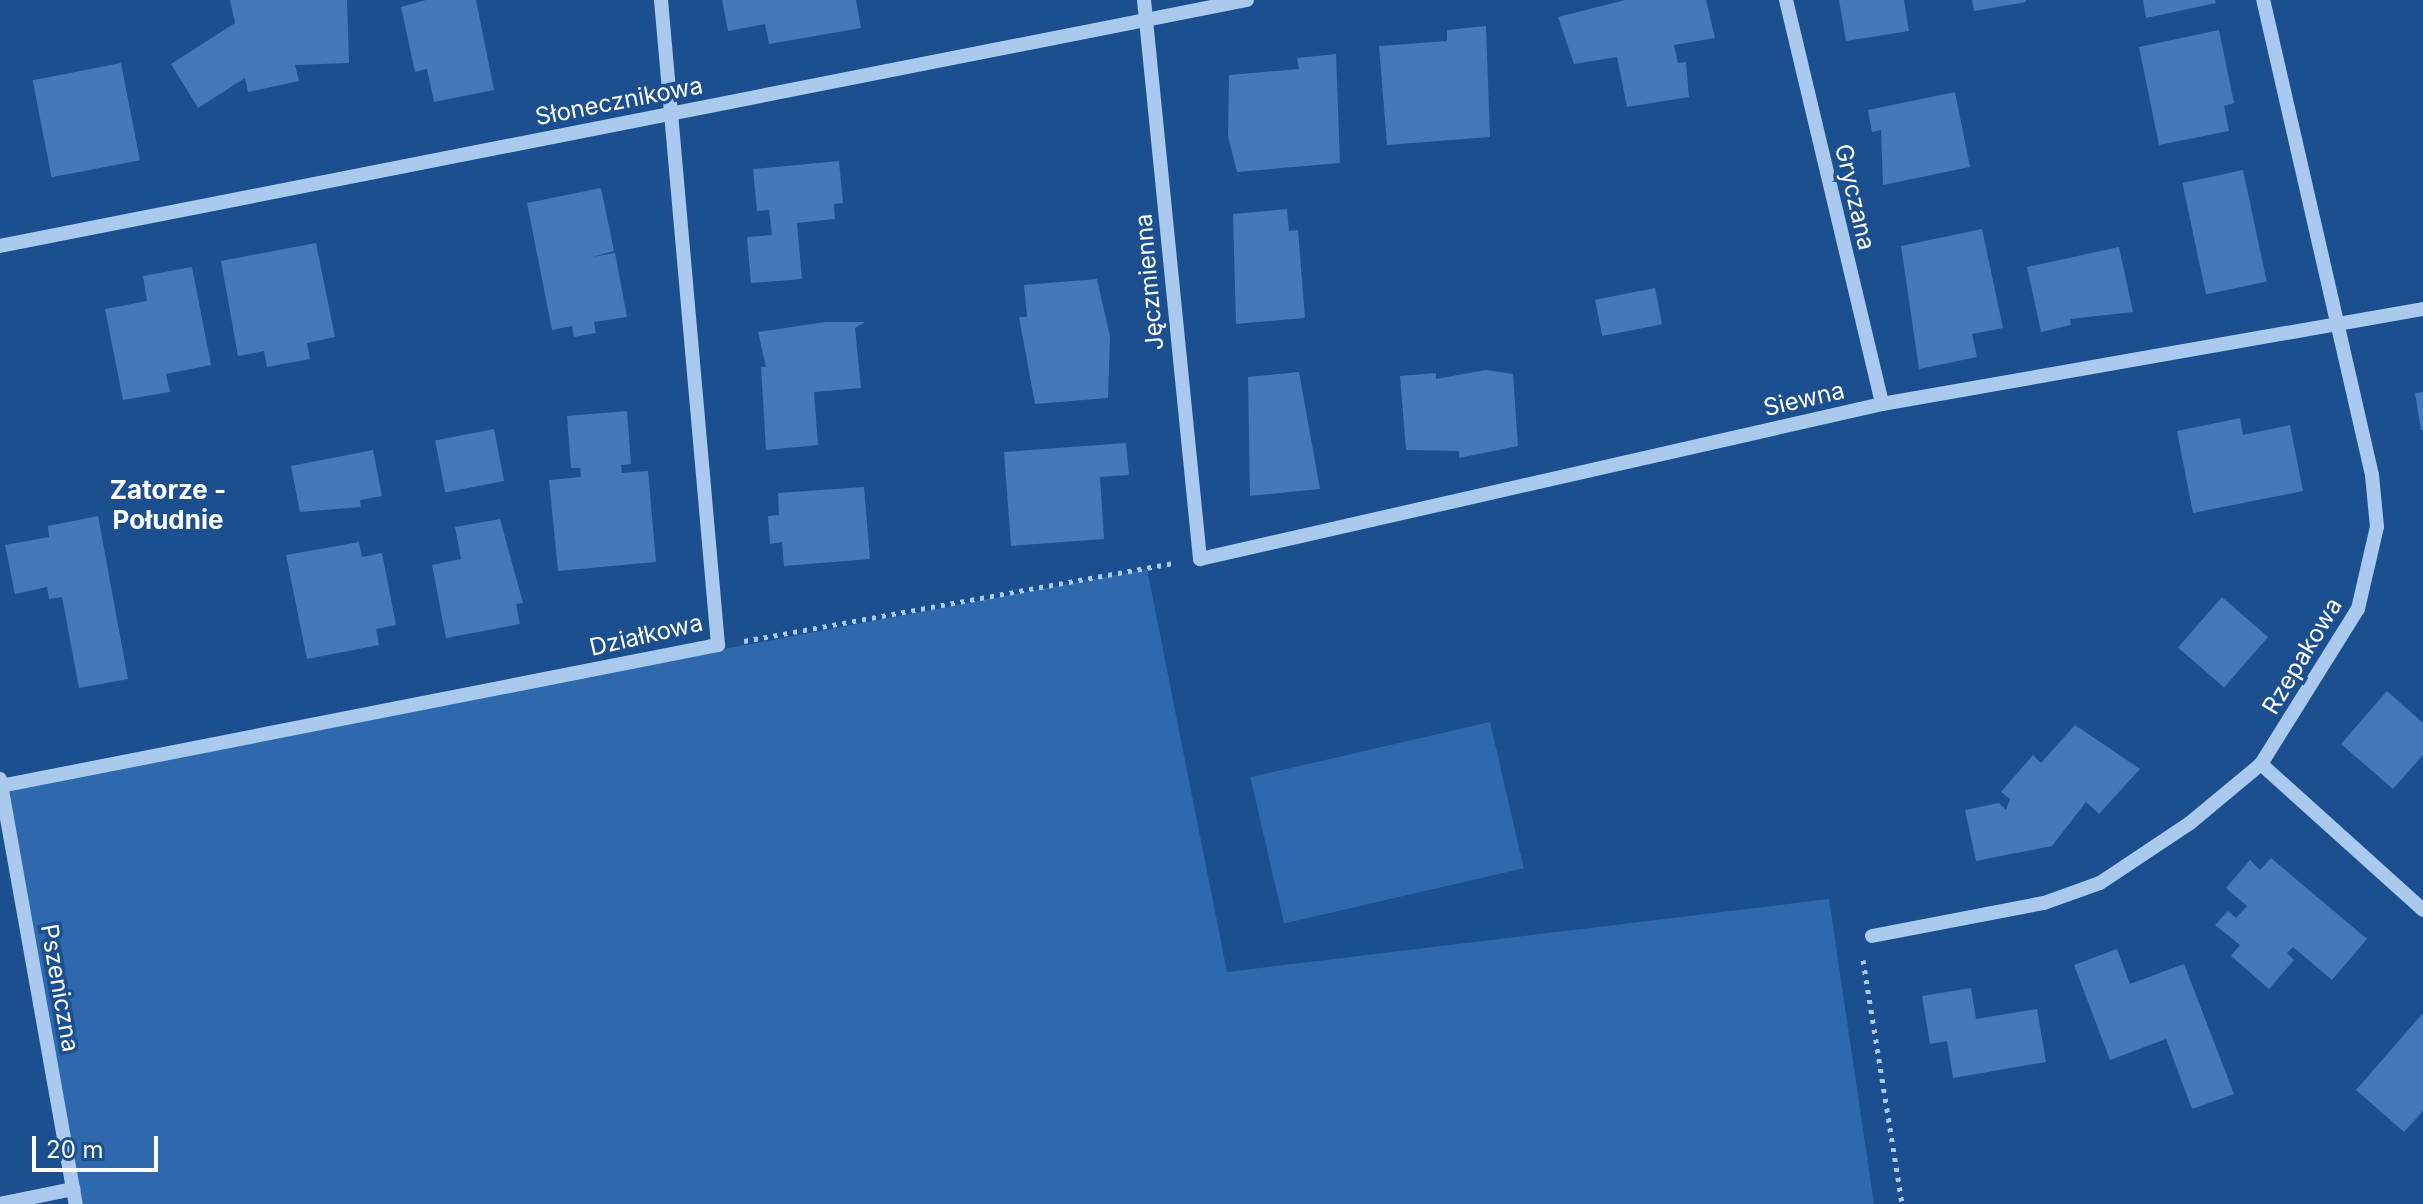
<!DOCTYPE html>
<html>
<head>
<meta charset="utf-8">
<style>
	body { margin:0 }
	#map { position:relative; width:2423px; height:1204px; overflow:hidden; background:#1b4f8f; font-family:Inter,sans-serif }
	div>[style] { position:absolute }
	.green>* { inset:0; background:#2e69ad; transform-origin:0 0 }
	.building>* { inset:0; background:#4478b7; transform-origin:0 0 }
	.path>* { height:5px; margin-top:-2.5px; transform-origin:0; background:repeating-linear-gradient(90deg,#a9c9ee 0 4px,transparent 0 10px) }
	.minor>* { height:14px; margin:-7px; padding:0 7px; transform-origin:7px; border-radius:7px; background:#a9c9ee }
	span { translate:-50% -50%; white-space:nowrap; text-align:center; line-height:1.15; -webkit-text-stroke:7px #1b4f8f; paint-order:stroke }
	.street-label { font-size:24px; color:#fff }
	.neighbourhood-label { font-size:26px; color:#fff; font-weight:700 }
	.scale { position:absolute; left:32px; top:1136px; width:126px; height:36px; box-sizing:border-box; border:4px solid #fff; border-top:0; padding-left:10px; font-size:24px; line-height:28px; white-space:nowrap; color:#fff; -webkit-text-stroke:6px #1b4f8f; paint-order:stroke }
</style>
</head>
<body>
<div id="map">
	<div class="green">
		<i style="clip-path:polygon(1147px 569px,1227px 972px,1829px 899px,1874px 1204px,76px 1204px,1px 786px)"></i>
		<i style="left:1490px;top:722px;width:150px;height:246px;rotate:77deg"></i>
	</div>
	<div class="building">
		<i style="clip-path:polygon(230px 0,347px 0,349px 63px,295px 65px,299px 81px,248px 92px,245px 78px,198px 108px,171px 64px,235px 23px)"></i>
		<i style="clip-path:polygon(426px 0,476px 0,494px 90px,434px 102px,427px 69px,415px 72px,401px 7px)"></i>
		<i style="clip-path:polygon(722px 0,856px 0,861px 28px,769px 44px,765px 24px,728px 31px)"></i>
		<i style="clip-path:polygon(1625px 0,1706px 0,1715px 38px,1674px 45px,1678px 63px,1686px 62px,1689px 97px,1627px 107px,1617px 57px,1574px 64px,1558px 17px)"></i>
		<i style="clip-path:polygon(1839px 0,1904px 0,1909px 31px,1846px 41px)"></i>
		<i style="clip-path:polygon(1972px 0,2026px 0,2026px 2px,1974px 11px)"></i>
		<i style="clip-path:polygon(2143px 0,2215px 0,2216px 3px,2146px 18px)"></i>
		<i style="clip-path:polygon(1486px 26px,1490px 137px,1387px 145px,1379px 46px,1447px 41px,1447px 30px)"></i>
		<i style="clip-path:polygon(2219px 30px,2234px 103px,2224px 106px,2229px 131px,2159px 145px,2139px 47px)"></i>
		<i style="clip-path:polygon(1336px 54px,1340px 163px,1237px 172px,1228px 136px,1229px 75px,1299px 69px,1297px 58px)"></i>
		<i style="left:121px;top:63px;width:99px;height:90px;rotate:79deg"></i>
		<i style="clip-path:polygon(1955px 92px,1970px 167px,1883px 185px,1881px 130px,1872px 132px,1868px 110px)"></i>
		<i style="clip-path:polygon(839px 161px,843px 203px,834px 204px,835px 219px,797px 223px,802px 279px,751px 283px,747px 237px,772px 235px,769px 210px,757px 211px,753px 169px)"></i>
		<i style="left:2243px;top:170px;width:114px;height:62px;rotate:78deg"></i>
		<i style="clip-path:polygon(601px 188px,614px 251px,592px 257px,615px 253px,627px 317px,594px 322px,596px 333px,574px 337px,572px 326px,552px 330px,527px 203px)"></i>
		<i style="clip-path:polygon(1287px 209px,1289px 231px,1298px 230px,1305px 318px,1236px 324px,1233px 214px)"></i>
		<i style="clip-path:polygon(1982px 229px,2003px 328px,1972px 334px,1977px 357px,1919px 369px,1901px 246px)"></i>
		<i style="clip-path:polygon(316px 243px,335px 337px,307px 343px,310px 359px,267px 367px,264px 351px,238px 356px,221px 261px)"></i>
		<i style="clip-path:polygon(2119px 247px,2133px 312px,2070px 319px,2071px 325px,2041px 332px,2027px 267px)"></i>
		<i style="clip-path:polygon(192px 267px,211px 365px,166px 374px,170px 392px,123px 400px,105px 309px,147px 301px,143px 276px)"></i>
		<i style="clip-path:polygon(1097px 279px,1110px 337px,1108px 398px,1035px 404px,1019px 317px,1027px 317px,1024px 285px)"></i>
		<i style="left:1655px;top:288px;width:37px;height:61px;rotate:79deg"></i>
		<i style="clip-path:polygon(825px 322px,865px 322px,855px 328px,861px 388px,814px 392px,818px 445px,766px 450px,761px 367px,766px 367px,758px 332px)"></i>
		<i style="clip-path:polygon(1486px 370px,1513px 374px,1518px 446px,1459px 458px,1459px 451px,1406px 450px,1400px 376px,1436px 373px,1436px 379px)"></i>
		<i style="clip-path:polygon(1299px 372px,1320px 489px,1250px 496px,1248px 377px)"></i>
		<i style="clip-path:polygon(2423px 392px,2423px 430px,2421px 430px,2415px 393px)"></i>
		<i style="clip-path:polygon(627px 411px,631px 464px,621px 465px,622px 473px,648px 471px,656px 562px,558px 571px,549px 480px,581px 477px,580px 468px,571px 468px,567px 416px)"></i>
		<i style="clip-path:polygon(2240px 418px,2243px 435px,2290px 425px,2303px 491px,2193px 513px,2177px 431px)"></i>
		<i style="left:494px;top:429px;width:53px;height:60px;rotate:79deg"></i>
		<i style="clip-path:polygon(1126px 443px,1129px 475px,1100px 477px,1104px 539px,1011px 546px,1004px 452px)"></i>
		<i style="clip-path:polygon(373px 450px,382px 496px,360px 500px,361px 507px,300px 512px,291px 466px)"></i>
		<i style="clip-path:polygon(864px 487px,870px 559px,784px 566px,782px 542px,770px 544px,768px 516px,779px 515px,778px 493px)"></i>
		<i style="clip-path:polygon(98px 516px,128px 679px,79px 688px,62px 597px,49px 599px,47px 587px,15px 594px,5px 545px,49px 537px,48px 526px)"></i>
		<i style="clip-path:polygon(500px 519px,523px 603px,516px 604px,520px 624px,446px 638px,432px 565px,461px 559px,455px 527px)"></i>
		<i style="clip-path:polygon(359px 542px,362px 557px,382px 553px,396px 625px,376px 629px,379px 645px,307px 659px,286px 555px)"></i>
		<i style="left:2222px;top:597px;width:61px;height:67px;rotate:41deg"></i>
		<i style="clip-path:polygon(2387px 691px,2423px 723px,2423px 755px,2393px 789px,2341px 744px)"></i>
		<i style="clip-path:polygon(2075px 725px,2140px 769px,2099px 814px,2086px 802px,2052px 846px,1976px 861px,1965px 810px,1999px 803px,2006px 810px,2010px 799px,2001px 792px,2033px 755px,2041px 763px)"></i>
		<i style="clip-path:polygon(2271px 858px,2367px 939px,2332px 980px,2293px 947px,2287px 953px,2294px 960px,2269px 989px,2231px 956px,2240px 945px,2215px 925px,2228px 911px,2236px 918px,2247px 906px,2226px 888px,2250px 860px,2260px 870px)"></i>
		<i style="clip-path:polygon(2117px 949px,2130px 984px,2184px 964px,2234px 1094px,2192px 1109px,2166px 1039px,2110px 1060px,2074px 965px)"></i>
		<i style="clip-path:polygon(1971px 988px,1976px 1019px,2037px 1009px,2046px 1062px,1953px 1078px,1947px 1041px,1930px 1044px,1922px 996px)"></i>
		<i style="clip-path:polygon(2423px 1013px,2423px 1111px,2404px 1132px,2356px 1090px)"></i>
	</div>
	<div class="path">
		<i style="left:744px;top:641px;width:438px;rotate:-10.3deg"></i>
		<i style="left:1863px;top:960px;width:247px;rotate:80.9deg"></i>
	</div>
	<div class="minor">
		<i style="left:1144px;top:0;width:562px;rotate:84.28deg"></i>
		<i style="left:1200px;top:559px;width:699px;rotate:-12.8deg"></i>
		<i style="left:1882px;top:404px;width:549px;rotate:-9.96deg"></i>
		<i style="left:1786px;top:0;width:415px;rotate:76.6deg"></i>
		<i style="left:0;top:246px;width:1271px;rotate:-11.16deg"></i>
		<i style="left:2261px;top:764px;width:218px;rotate:42deg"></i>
		<i style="left:0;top:779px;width:432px;rotate:79.9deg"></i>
		<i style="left:1px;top:786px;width:731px;rotate:-11.13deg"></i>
		<i style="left:718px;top:645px;width:648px;rotate:-95.05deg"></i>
		<i style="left:1872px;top:936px;width:175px;rotate:-10.9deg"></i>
		<i style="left:2044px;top:903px;width:59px;rotate:-19.7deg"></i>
		<i style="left:2100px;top:883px;width:108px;rotate:-33.7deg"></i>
		<i style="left:2190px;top:823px;width:92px;rotate:-39.7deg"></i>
		<i style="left:2261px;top:764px;width:183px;rotate:-58deg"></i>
		<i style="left:2358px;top:609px;width:84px;rotate:-77deg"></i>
		<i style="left:2377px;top:527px;width:52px;rotate:-95.5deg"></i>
		<i style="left:2372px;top:475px;width:487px;rotate:-102.9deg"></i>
		<i style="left:0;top:1204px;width:75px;rotate:-11.6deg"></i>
	</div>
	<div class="street-label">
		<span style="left:619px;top:101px;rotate:-11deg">Słonecznikowa</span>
		<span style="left:1855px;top:197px;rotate:77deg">Gryczana</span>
		<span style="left:1149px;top:282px;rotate:-95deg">Jęczmienna</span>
		<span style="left:1804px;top:399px;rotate:-13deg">Siewna</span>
		<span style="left:646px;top:635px;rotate:-13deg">Działkowa</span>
		<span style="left:2302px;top:656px;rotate:-59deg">Rzepakowa</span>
		<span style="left:60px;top:988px;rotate:80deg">Pszeniczna</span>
	</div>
	<div class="neighbourhood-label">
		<span style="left:168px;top:505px">Zatorze -<br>Południe</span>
	</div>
	<div class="scale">20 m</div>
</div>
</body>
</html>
